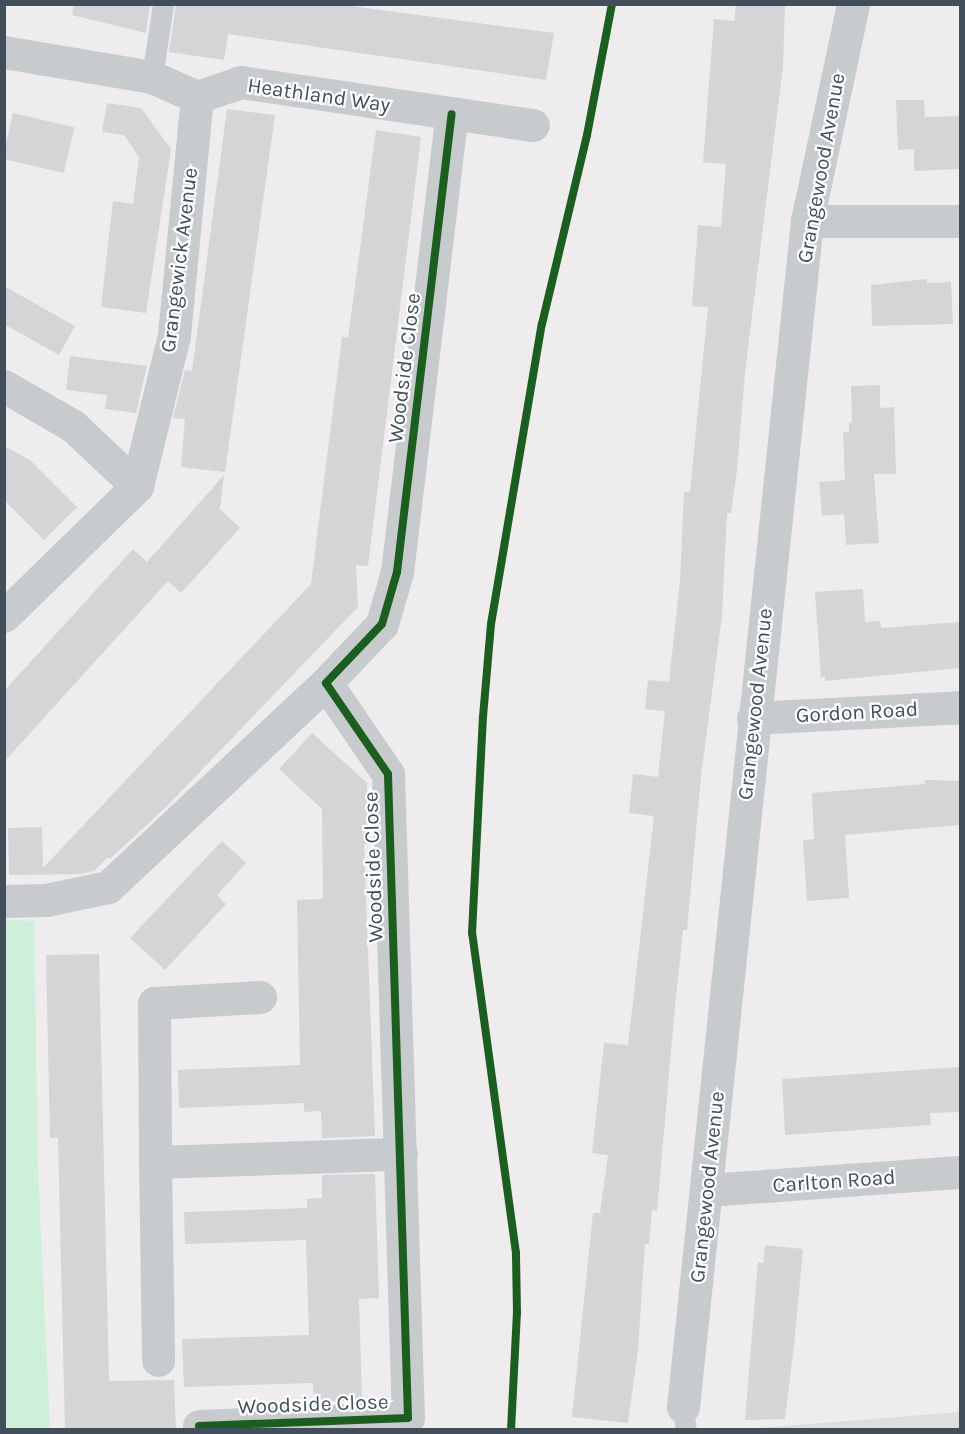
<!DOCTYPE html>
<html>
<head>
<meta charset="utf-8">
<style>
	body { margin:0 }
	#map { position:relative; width:965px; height:1434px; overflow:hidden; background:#eeecec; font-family:Karla,sans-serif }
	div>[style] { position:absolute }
	.education>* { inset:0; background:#dfdddf }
	.green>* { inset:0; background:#cef0db }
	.building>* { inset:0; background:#d5d4d7; transform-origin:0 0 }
	.lane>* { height:21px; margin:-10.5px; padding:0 10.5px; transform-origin:10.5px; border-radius:10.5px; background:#c8cbce }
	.street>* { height:33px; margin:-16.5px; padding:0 16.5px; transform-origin:16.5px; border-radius:16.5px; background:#c8cbce }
	.cycleway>* { height:8px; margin:-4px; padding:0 4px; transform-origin:4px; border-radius:4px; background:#1b5e20 }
	span { translate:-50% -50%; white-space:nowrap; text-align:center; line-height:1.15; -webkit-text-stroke:4.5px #fff; paint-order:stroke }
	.street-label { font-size:21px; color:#424f5b }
	.frame { position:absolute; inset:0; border:6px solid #424f5b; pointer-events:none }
</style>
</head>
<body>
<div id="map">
	<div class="education">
		<i style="clip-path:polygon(960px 1412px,960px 1429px,746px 1429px)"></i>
	</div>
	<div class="green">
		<i style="clip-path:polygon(5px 920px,34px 921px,38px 1169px,50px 1429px,5px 1429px)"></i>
	</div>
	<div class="building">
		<i style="clip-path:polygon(74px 4px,150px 4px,146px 33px,72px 15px)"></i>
		<i style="clip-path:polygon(176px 4px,336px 4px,554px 33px,546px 80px,228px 34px,224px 60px,169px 52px)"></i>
		<i style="clip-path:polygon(736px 4px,785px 4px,783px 67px,745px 372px,737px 470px,731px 513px,727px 513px,722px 616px,701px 776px,687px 930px,683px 930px,674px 1017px,657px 1211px,652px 1210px,649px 1244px,645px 1244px,638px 1350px,628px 1423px,572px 1417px,593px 1213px,600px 1213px,608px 1155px,592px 1153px,604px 1043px,628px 1045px,654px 816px,629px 813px,633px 774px,658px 777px,665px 711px,645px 709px,648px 680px,669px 682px,680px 581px,684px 492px,690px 492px,708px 307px,692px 306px,698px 225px,721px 227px,726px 164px,703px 162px,714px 19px,734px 21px)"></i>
		<i style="clip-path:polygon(896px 100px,924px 100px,925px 117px,960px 116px,960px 169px,914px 171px,914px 149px,898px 150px)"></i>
		<i style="clip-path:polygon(107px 103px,141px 108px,171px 149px,146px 313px,101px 307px,113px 201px,133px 204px,139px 157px,124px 135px,102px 132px)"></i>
		<i style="clip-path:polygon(227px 109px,275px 115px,225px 472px,181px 467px,185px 419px,173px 418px,185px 370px,192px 371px)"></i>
		<i style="left:13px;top:113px;width:63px;height:47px;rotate:13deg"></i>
		<i style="clip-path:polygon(376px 130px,421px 137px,368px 566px,356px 565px,358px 607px,166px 807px,110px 859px,108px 857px,94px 871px,81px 874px,9px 875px,8px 828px,42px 827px,43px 868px,311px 584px,342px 337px,348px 338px)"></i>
		<i style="clip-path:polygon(927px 279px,927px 283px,951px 282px,953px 324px,872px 326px,871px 285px)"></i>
		<i style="clip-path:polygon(4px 286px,75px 326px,59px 355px,4px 324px)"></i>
		<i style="clip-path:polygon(70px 356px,147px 366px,136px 413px,105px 409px,107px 395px,66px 390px)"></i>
		<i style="clip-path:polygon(880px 385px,880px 408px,894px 407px,896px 474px,874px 474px,879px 543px,846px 545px,844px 514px,822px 516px,819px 482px,845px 480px,843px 432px,849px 432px,849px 422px,852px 422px,851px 386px)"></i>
		<i style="clip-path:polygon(4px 446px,30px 460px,77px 507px,44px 540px,4px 500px)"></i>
		<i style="clip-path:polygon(224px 475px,220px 509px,240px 528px,181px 593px,168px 581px,4px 762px,4px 691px,133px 549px,147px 562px)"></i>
		<i style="clip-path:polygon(863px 589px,865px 622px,880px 621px,881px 628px,960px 622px,960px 668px,825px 681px,825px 677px,821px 677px,815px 592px)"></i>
		<i style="clip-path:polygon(312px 733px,367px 783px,368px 844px,364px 844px,375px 1136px,322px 1138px,321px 1111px,304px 1112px,304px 1103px,179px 1108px,178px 1070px,300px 1065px,297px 900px,323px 899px,322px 809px,279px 769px)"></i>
		<i style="clip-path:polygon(925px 780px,960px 781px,960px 825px,845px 835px,849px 898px,807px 901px,803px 840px,814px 839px,812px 793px,925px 784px)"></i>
		<i style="clip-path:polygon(222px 841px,246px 863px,217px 895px,226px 904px,165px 970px,130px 938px)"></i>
		<i style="clip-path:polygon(99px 954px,109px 1381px,174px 1380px,176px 1430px,65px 1430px,58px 1138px,50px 1138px,46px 955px)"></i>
		<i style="clip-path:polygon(960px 1067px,960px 1112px,930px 1113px,931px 1125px,785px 1135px,782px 1079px)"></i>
		<i style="clip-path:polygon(375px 1174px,379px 1298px,359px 1299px,362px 1400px,314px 1402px,313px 1383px,184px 1387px,182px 1339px,309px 1335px,306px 1240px,185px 1244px,184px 1212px,307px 1208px,307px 1199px,322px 1198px,322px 1175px)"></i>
		<i style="clip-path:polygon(765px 1245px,803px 1249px,795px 1336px,785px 1419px,745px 1420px,758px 1262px,763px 1263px)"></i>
	</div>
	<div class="lane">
		<i style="left:152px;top:77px;width:74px;rotate:-81.4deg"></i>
		<i style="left:683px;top:1407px;width:23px;rotate:83deg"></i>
	</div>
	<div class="street">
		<i style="left:4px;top:52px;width:150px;rotate:9.6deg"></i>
		<i style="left:152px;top:77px;width:49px;rotate:24deg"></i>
		<i style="left:197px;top:97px;width:46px;rotate:-18.8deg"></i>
		<i style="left:241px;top:82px;width:295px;rotate:8.4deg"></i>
		<i style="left:807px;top:221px;width:153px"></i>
		<i style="left:4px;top:386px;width:80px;rotate:30.1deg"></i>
		<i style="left:73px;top:426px;width:88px;rotate:43.2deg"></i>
		<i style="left:4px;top:616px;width:186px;rotate:-44.3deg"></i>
		<i style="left:137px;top:486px;width:155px;rotate:-76.2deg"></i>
		<i style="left:174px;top:335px;width:239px;rotate:-84.5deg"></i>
		<i style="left:753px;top:718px;width:207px;rotate:-3deg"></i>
		<i style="left:4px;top:901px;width:42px;rotate:-1.4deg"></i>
		<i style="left:46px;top:900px;width:63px;rotate:-11.8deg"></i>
		<i style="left:108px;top:887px;width:299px;rotate:-43.1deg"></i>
		<i style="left:260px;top:997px;width:106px;rotate:176.8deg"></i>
		<i style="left:154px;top:1003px;width:159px;rotate:89.6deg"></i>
		<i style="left:155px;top:1162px;width:246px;rotate:-1.9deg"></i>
		<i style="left:155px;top:1162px;width:198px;rotate:89.1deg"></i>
		<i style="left:708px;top:1190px;width:253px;rotate:-4.1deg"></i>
		<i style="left:683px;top:1407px;width:1192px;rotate:-84.03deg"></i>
		<i style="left:807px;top:221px;width:222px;rotate:-78deg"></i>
		<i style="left:199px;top:1426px;width:209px;rotate:-2.2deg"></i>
		<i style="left:408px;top:1418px;width:644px;rotate:-91.78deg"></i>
		<i style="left:388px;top:774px;width:110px;rotate:-124.3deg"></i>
		<i style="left:326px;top:683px;width:81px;rotate:-46.5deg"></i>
		<i style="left:382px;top:624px;width:54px;rotate:-73.9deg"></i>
		<i style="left:397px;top:572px;width:461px;rotate:-83.2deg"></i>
	</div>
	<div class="cycleway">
		<i style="left:199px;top:1426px;width:209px;rotate:-2.2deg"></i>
		<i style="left:408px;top:1418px;width:644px;rotate:-91.78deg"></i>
		<i style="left:388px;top:774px;width:110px;rotate:-124.3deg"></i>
		<i style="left:326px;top:683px;width:81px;rotate:-46.5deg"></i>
		<i style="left:382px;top:624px;width:54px;rotate:-73.9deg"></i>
		<i style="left:397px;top:572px;width:461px;rotate:-83.2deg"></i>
		<i style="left:511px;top:1430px;width:117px;rotate:-87.1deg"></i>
		<i style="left:517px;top:1313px;width:60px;rotate:-91deg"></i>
		<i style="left:516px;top:1253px;width:323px;rotate:-97.8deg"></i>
		<i style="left:472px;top:933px;width:216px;rotate:-87.1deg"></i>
		<i style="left:483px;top:717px;width:93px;rotate:-85.1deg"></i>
		<i style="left:491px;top:624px;width:304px;rotate:-80.4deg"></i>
		<i style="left:542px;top:324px;width:194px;rotate:-76.6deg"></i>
		<i style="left:587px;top:135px;width:133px;rotate:-79.2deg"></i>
	</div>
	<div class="street-label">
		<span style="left:319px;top:95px;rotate:8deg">Heathland Way</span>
		<span style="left:821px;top:168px;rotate:-80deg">Grangewood Avenue</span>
		<span style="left:179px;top:260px;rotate:-83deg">Grangewick Avenue</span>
		<span style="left:404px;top:368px;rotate:-83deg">Woodside Close</span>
		<span style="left:755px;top:704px;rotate:-84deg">Grangewood Avenue</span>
		<span style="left:857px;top:712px;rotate:-3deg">Gordon Road</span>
		<span style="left:373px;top:867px;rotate:-92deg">Woodside Close</span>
		<span style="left:834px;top:1181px;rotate:-4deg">Carlton Road</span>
		<span style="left:707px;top:1187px;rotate:-84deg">Grangewood Avenue</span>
		<span style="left:313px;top:1404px;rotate:-2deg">Woodside Close</span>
	</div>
	<div class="frame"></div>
</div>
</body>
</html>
